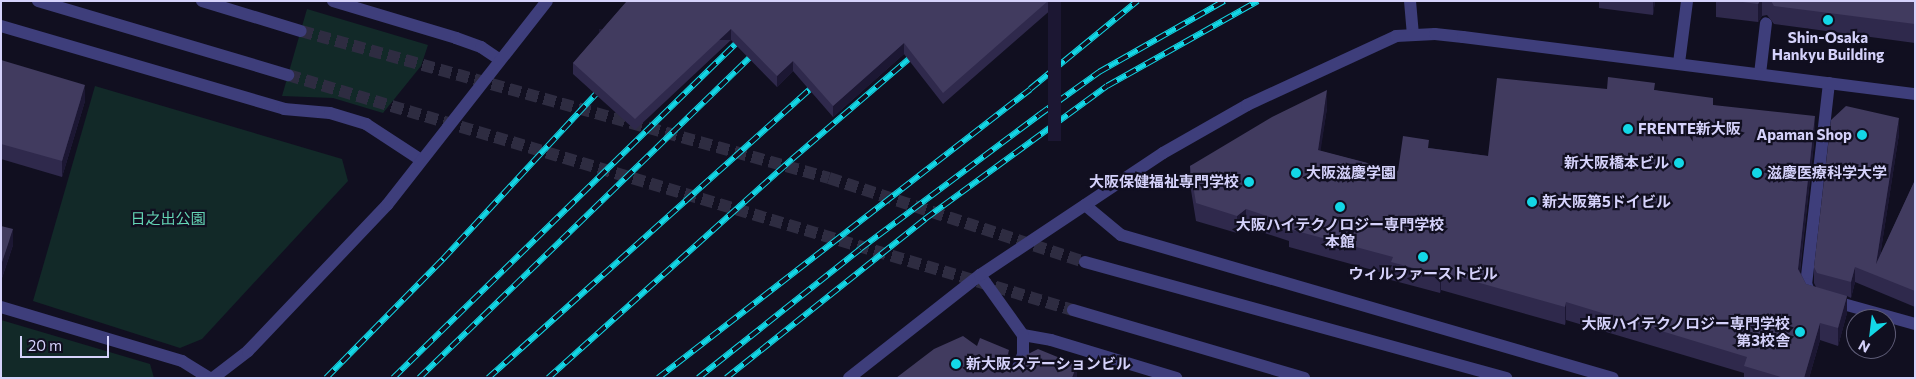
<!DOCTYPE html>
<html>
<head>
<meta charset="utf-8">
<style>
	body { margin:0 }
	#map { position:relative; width:1916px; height:379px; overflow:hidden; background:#110f20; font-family:Commissioner,"Noto Sans JP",sans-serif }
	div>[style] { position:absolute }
	.green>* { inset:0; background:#122928 }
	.minor-tunnel>* { height:12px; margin-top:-6px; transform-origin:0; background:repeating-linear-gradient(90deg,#2e2c41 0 12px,transparent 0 18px) }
	.minor>* { height:12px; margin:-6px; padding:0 6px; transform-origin:6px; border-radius:6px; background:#3e3e7b }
	.rail>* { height:5.5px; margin-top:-2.75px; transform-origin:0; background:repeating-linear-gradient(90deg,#110f20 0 11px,#13d7e6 0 22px); box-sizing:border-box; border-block:1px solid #13d7e6 }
	.wall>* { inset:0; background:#2f294c }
	.shaded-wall>* { inset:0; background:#1c1733; transform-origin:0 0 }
	.building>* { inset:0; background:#413b5f }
	.dots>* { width:14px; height:14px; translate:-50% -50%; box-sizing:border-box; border:2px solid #110f20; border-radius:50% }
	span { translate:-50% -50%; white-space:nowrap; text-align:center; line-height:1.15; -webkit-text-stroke:4.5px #110f20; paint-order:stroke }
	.poi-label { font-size:15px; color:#d5d2fb; font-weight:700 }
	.left { translate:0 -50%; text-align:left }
	.right { translate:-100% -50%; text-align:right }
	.park-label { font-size:15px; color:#64d5b5 }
	.frame { position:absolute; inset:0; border:2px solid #d5d2fb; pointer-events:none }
	.north { position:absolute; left:1846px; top:309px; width:50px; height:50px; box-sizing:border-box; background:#110f20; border:1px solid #5f5d78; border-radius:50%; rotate:209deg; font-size:14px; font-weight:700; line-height:20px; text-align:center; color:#d5d2fb }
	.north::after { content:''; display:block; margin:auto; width:18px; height:22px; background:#13d7e6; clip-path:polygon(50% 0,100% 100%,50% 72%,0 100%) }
	.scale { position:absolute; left:20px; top:336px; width:89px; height:22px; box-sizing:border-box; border:2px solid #d5d2fb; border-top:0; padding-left:6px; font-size:15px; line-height:18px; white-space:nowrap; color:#d5d2fb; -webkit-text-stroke:4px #110f20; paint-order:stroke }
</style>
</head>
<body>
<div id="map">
	<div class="green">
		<i style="clip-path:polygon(307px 9px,428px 45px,421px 66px,383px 113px,333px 98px,282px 96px)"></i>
		<i style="clip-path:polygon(95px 86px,342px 159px,348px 181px,202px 339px,180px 348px,33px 301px)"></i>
		<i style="clip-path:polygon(1px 320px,150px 364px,154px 378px,1px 378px)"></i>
	</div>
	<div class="minor-tunnel">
		<i style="left:301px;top:31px;width:548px;rotate:15.56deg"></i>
		<i style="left:829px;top:178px;width:269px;rotate:18.2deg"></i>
		<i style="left:288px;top:75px;width:819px;rotate:16.67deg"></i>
	</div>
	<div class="minor">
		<i style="left:38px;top:1px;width:261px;rotate:16.5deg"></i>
		<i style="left:202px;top:1px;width:103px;rotate:16.9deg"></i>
		<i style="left:333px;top:1px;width:128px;rotate:16.7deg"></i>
		<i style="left:456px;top:38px;width:27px;rotate:20deg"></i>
		<i style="left:481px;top:47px;width:23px;rotate:34deg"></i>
		<i style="left:1410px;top:1px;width:33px;rotate:85deg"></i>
		<i style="left:1px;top:26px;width:295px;rotate:16.3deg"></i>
		<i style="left:284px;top:109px;width:46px;rotate:5deg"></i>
		<i style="left:330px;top:113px;width:38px;rotate:17deg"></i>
		<i style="left:366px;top:124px;width:66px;rotate:33.2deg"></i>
		<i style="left:1679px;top:63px;width:63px;rotate:-82.6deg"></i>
		<i style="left:1760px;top:74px;width:51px;rotate:-83.3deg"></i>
		<i style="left:1829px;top:83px;width:202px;rotate:96.5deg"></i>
		<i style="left:1806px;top:284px;width:12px;rotate:66deg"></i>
		<i style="left:1811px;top:295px;width:108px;rotate:15.6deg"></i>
		<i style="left:1085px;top:205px;width:47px;rotate:39.8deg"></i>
		<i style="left:1121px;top:235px;width:512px;rotate:16.21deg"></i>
		<i style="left:1085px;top:262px;width:437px;rotate:15.4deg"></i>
		<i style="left:980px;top:275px;width:74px;rotate:54.4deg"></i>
		<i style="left:1023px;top:335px;width:28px;rotate:10deg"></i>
		<i style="left:1051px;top:340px;width:131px;rotate:16.9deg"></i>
		<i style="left:1px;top:307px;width:189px;rotate:16.6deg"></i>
		<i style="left:182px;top:361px;width:32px;rotate:32deg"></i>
		<i style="left:1073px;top:310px;width:241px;rotate:16.4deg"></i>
		<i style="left:213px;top:378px;width:44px;rotate:-37.6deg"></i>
		<i style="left:248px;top:351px;width:202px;rotate:-46.4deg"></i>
		<i style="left:387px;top:205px;width:259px;rotate:-51.9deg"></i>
		<i style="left:849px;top:378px;width:167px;rotate:-38.2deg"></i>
		<i style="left:980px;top:275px;width:220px;rotate:-33.7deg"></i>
		<i style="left:1163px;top:153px;width:97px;rotate:-29.7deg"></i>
		<i style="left:1247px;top:105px;width:164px;rotate:-24.8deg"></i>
		<i style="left:1396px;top:36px;width:39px;rotate:-3deg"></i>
		<i style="left:1435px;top:34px;width:28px;rotate:6deg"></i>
		<i style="left:1463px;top:37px;width:456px;rotate:7.2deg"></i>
		<i style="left:1014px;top:378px;width:26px;rotate:-69deg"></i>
		<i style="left:1023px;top:354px;width:19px;rotate:-90deg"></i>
	</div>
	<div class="rail">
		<i style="left:326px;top:378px;width:167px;rotate:-45.5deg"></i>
		<i style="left:443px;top:259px;width:238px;rotate:-47.2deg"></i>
		<i style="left:393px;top:378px;width:492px;rotate:-44.3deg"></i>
		<i style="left:419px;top:378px;width:472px;rotate:-44.1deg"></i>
		<i style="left:488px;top:378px;width:445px;rotate:-41.9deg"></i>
		<i style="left:548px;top:378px;width:328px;rotate:-41.9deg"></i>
		<i style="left:792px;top:159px;width:167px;rotate:-40.6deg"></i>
		<i style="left:658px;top:378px;width:471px;rotate:-37.8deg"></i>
		<i style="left:1030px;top:89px;width:139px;rotate:-39.4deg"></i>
		<i style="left:698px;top:378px;width:207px;rotate:-38.5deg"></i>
		<i style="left:860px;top:249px;width:224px;rotate:-36.8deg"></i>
		<i style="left:1039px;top:115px;width:74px;rotate:-35.6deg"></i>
		<i style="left:1099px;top:72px;width:144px;rotate:-29.6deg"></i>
		<i style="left:726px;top:378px;width:255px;rotate:-38.6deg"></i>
		<i style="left:925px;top:219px;width:225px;rotate:-36.2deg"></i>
		<i style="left:1107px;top:86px;width:173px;rotate:-29.4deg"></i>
	</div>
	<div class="wall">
		<i style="clip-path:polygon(627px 1px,1061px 1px,943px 104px,904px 54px,833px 117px,793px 71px,777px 87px,731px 40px,635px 130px,573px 74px,573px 63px)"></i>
		<i style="clip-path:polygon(1599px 1px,1655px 1px,1653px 15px,1599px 8px)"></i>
		<i style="clip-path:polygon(1716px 1px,1915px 1px,1915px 43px,1774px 24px,1767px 15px,1762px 16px,1758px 22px,1716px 17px)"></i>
		<i style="clip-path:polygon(1px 60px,85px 101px,62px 177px,1px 159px)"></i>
		<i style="clip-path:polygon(1607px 89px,1655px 90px,1713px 105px,1815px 134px,1800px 272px,1806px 284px,1816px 287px,1814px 283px,1814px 267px,1899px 134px,1880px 256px,1915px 180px,1915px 307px,1855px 282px,1851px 298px,1847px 296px,1847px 313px,1838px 346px,1820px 340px,1809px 378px,1744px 378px,1744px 373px,1566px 320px,1565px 325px,1441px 290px,1440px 293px,1391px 280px,1391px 275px,1289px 247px,1289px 241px,1246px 227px,1237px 233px,1196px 221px,1190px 184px,1190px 166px,1327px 108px,1320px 151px,1398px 171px,1429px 148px,1488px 156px)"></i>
		<i style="clip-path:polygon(1px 226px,13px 245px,2px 278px,1px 278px)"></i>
	</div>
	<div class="shaded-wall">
		<i style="left:1048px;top:1px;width:13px;height:140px"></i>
		<i style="clip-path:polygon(1653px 1px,1655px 1px,1653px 15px)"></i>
		<i style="clip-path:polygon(1760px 1px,1762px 1px,1762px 16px,1758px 22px,1758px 4px)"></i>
		<i style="left:731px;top:29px;width:11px;height:132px;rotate:90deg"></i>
		<i style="clip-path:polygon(904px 43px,904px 54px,833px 117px,833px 106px)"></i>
		<i style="clip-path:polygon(793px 61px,793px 71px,777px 87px,777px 76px)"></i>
		<i style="clip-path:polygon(85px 85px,85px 101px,62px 177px,62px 161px)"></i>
		<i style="clip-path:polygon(1327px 90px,1327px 108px,1318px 168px,1318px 150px)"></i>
		<i style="clip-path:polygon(1815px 116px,1815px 134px,1798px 287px,1798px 269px)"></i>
		<i style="clip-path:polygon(1899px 118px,1899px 134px,1877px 276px,1876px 264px)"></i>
		<i style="clip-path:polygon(1246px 209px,1246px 227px,1237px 233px,1237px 216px)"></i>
		<i style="clip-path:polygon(13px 229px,13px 245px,2px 278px,2px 262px)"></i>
		<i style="clip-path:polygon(1855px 267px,1855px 282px,1851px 298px,1851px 282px)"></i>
		<i style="clip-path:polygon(1441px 272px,1441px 290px,1440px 293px,1440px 275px)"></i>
		<i style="clip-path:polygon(1847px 296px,1847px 313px,1838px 346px,1838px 328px)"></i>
		<i style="clip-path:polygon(1566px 302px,1566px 320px,1565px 325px,1565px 307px)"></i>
		<i style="clip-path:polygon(1820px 323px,1820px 340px,1809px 378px,1804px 378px)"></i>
		<i style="clip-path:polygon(1009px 350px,1009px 368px,1006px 361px)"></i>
		<i style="clip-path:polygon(1077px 365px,1077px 378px,1072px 378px)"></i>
	</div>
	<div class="building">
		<i style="clip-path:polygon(627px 1px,1048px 1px,943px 93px,904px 43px,833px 106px,793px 61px,777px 76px,731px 29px,635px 119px,573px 63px)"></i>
		<i style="clip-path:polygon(1735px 1px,1760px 1px,1758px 4px)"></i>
		<i style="clip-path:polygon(1771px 1px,1915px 1px,1915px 24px,1774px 6px)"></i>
		<i style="clip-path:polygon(1px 60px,85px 85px,62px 161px,1px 144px)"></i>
		<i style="clip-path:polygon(1608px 77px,1655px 83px,1654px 90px,1713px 98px,1713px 105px,1815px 116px,1798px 269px,1806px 284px,1847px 296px,1838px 328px,1820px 323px,1804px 378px,1784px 378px,1744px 366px,1747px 357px,1566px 302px,1565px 307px,1441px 272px,1440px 275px,1391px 262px,1393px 257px,1289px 229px,1290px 224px,1246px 209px,1237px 216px,1196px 203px,1190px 166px,1272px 117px,1327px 90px,1318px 150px,1398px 171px,1403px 136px,1429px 140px,1428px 148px,1488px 156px,1497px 78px,1607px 89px)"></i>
		<i style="clip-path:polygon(1846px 106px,1899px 118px,1876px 264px,1915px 180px,1915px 291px,1855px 267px,1851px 282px,1817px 273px,1814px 267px,1831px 120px)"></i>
		<i style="clip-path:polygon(1px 226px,13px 229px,2px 262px,1px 262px)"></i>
		<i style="clip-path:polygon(963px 336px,977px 346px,980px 338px,1009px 350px,1006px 361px,1012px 368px,1019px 367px,1024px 356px,1038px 349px,1077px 365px,1072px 378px,896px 378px,934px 349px)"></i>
	</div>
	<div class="dots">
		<i style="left:1828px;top:20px;background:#13d7e6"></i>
		<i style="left:1628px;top:129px;background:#13d7e6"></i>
		<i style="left:1862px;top:135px;background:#13d7e6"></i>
		<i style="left:1679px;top:163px;background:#13d7e6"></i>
		<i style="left:1296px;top:173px;background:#13d7e6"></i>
		<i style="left:1757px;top:173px;background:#13d7e6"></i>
		<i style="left:1249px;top:182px;background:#13d7e6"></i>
		<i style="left:1532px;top:202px;background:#13d7e6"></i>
		<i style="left:1340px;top:207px;background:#13d7e6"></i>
		<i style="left:1423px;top:257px;background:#13d7e6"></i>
		<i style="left:1800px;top:332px;background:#13d7e6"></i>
		<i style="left:956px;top:364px;background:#13d7e6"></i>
	</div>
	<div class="poi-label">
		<span style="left:1828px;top:46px">Shin-Osaka<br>Hankyu Building</span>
		<span class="left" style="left:1638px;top:129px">FRENTE新大阪</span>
		<span class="right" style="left:1852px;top:135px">Apaman Shop</span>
		<span class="right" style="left:1669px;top:163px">新大阪橋本ビル</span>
		<span class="left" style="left:1306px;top:173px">大阪滋慶学園</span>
		<span class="left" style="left:1767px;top:173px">滋慶医療科学大学</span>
		<span class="right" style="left:1239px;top:182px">大阪保健福祉専門学校</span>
		<span class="left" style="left:1542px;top:202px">新大阪第5ドイビル</span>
		<span style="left:1340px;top:233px">大阪ハイテクノロジー専門学校<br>本館</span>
		<span style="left:1423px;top:274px">ウィルファーストビル</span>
		<span class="right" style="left:1790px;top:332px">大阪ハイテクノロジー専門学校<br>第3校舎</span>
		<span class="left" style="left:966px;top:364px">新大阪ステーションビル</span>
	</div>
	<div class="park-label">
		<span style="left:168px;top:219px">日之出公園</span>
	</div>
	<div class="frame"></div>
	<div class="north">N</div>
	<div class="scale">20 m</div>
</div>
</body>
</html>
